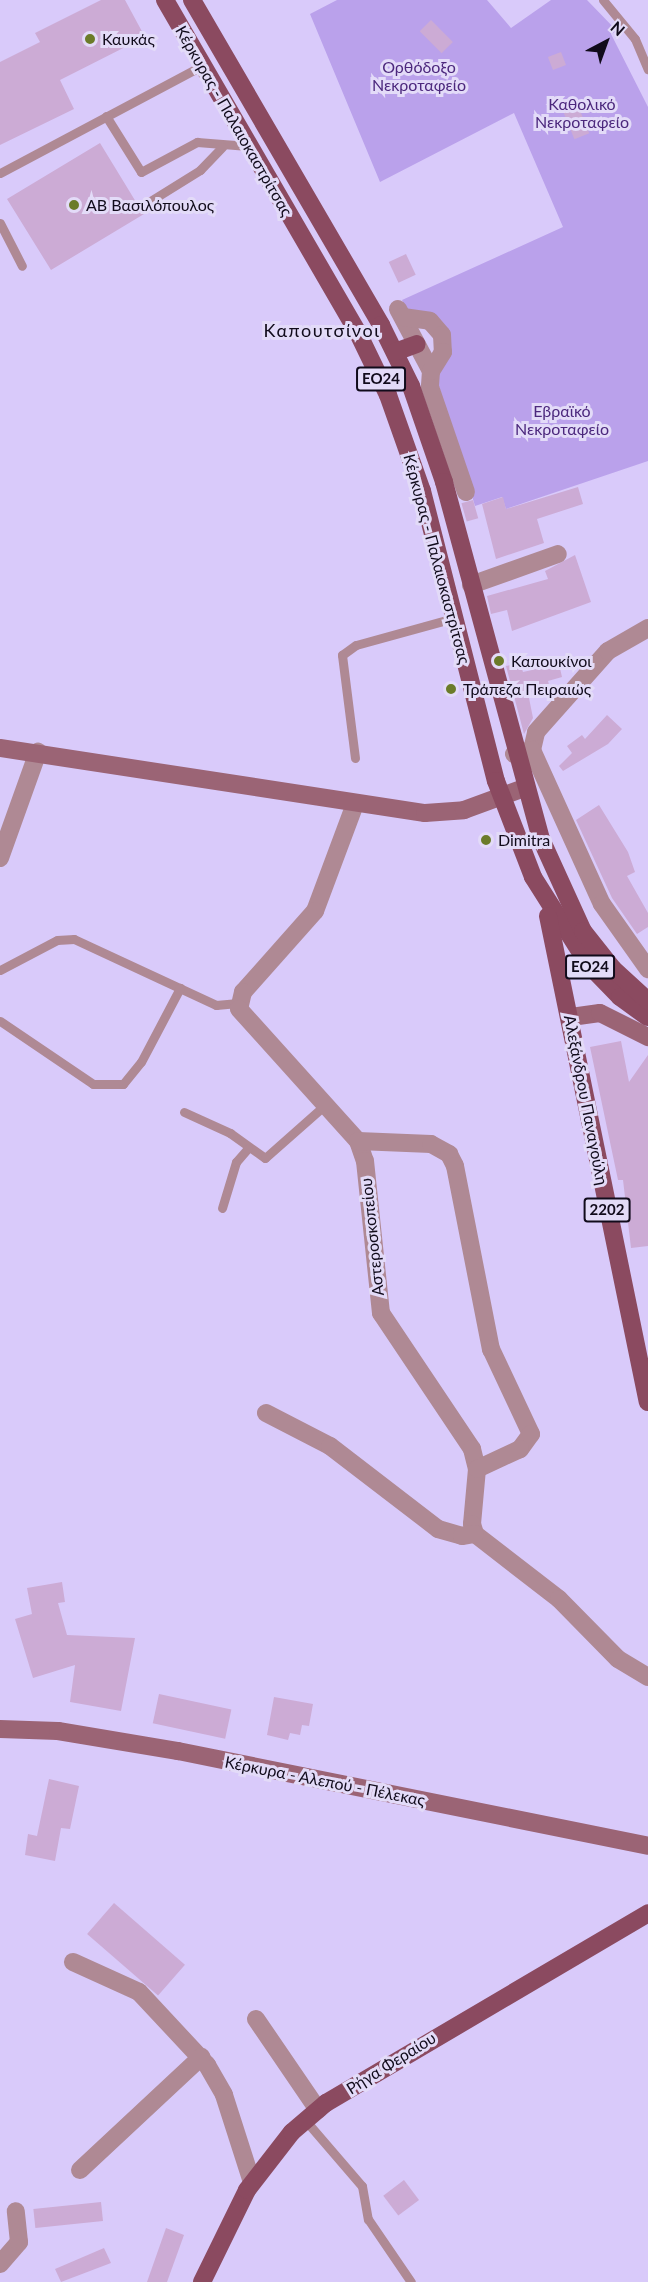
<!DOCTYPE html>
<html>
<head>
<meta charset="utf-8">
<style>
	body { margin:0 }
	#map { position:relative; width:648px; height:2282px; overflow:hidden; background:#d9cafa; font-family:Lato,sans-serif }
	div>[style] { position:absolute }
	.green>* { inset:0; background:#baa1eb }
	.building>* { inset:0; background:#ccabd5; transform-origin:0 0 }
	.lane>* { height:9px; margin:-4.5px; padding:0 4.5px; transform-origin:4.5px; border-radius:4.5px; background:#af8994 }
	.street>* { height:18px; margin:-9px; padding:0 9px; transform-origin:9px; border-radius:9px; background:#af8994 }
	.secondary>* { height:18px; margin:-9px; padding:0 9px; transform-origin:9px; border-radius:9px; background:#9b6475 }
	.primary>* { height:18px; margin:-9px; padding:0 9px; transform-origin:9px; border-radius:9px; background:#8b4a60 }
	.dots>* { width:16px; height:16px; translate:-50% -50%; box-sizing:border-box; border:3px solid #e3dbf8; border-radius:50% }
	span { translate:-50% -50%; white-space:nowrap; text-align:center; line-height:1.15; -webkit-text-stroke:6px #e3dbf8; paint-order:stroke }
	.shield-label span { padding:2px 4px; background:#e3dbf8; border:2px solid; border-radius:4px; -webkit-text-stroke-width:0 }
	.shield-label { font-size:15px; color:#110b1b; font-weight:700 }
	.poi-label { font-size:16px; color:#110b1b }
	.left { translate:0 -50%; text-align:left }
	.park-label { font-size:16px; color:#4c287d }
	.street-label { font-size:16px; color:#110b1b }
	.neighbourhood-label { font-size:18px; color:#110b1b; letter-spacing:1.5px }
	.north { position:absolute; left:576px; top:12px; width:60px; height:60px; -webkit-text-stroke:4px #e3dbf8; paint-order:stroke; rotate:41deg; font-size:16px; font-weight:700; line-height:24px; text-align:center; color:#110b1b }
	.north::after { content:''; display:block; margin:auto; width:21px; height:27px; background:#110b1b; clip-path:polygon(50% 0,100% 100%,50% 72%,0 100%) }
</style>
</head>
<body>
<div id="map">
	<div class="green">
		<i style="clip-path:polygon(337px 0,487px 0,511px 28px,551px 0,587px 0,617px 31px,611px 34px,648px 107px,648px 461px,506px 509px,502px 497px,475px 506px,434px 370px,447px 340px,409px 315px,402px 300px,563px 227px,514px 113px,380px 182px,310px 14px)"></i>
	</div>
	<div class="building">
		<i style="clip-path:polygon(101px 0,125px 0,145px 37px,60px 80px,74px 109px,0 145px,0 62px,40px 42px,35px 33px)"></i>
		<i style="left:431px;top:20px;width:31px;height:16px;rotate:45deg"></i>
		<i style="left:561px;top:52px;width:14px;height:14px;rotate:69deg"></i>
		<i style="left:575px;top:98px;width:38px;height:16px;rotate:68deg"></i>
		<i style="clip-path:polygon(100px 143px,136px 202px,133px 211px,144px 214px,51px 270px,7px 199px)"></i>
		<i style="left:406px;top:254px;width:23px;height:19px;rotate:65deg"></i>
		<i style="clip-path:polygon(578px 487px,583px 504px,537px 519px,544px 543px,496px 559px,482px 504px,503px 497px,506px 509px)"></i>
		<i style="left:473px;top:500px;width:19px;height:12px;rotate:74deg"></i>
		<i style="clip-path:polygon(575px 555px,591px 602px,512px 631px,507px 610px,491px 614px,487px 596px,548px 579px,545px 571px)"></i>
		<i style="clip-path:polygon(520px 663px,523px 672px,559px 664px,562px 677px,548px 681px,550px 688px,528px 693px,533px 718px,524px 734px,506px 666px)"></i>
		<i style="clip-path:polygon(607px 715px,622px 729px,608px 744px,563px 771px,559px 766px,572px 753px,567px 746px,582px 735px,585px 739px)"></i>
		<i style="clip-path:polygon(599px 805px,628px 852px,635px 872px,627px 876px,648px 913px,648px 927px,637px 934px,612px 898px,576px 820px)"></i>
		<i style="clip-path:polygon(621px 1041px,629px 1082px,648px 1055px,648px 1246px,631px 1248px,623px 1180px,618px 1180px,590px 1047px)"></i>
		<i style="clip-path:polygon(62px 1582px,65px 1602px,58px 1603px,67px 1635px,135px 1638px,121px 1711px,70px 1702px,75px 1665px,33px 1678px,15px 1619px,32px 1614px,27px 1588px)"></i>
		<i style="left:159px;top:1694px;width:74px;height:30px;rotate:12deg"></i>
		<i style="clip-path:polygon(274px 1697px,313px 1704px,309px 1726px,302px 1725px,300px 1735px,290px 1733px,288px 1740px,267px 1735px)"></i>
		<i style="clip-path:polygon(49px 1779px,79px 1786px,70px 1829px,61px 1828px,55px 1861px,25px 1855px,28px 1834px,37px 1836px)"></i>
		<i style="left:114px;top:1903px;width:94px;height:41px;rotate:41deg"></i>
		<i style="left:404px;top:2180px;width:25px;height:26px;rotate:53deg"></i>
		<i style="left:101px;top:2202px;width:19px;height:68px;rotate:84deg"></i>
		<i style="clip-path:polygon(166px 2228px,184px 2235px,167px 2282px,147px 2282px)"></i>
		<i style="clip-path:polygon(104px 2248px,111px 2263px,61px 2282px,55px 2269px)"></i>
	</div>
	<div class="lane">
		<i style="left:603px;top:0;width:50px;rotate:50.6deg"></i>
		<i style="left:635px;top:39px;width:33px;rotate:67deg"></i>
		<i style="left:106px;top:116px;width:66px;rotate:58deg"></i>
		<i style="left:141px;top:172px;width:64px;rotate:-28.2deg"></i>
		<i style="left:197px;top:142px;width:51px;rotate:4.5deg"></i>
		<i style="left:0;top:173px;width:228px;rotate:-28deg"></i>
		<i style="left:139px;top:208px;width:72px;rotate:-31.9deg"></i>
		<i style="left:200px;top:170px;width:32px;rotate:-46deg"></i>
		<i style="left:0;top:223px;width:48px;rotate:62.9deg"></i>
		<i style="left:355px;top:758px;width:104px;rotate:-97.2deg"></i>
		<i style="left:342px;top:655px;width:17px;rotate:-36deg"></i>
		<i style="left:356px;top:645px;width:102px;rotate:-15.4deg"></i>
		<i style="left:0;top:970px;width:64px;rotate:-27.8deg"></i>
		<i style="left:57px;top:940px;width:17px;rotate:-3deg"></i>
		<i style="left:74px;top:939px;width:157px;rotate:24.9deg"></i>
		<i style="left:216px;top:1005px;width:22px;rotate:-5deg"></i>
		<i style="left:0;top:1021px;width:112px;rotate:34.1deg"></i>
		<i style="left:93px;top:1084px;width:30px"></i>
		<i style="left:123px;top:1084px;width:28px;rotate:-51deg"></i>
		<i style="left:141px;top:1062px;width:84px;rotate:-62.2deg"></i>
		<i style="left:184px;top:1112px;width:51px;rotate:24.5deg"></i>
		<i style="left:230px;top:1133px;width:43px;rotate:35.5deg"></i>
		<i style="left:265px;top:1158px;width:81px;rotate:-41.5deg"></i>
		<i style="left:222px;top:1208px;width:48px;rotate:-73.1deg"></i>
		<i style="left:236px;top:1162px;width:18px;rotate:-49deg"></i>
		<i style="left:306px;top:2121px;width:86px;rotate:49.3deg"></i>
		<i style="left:362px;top:2186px;width:34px;rotate:80deg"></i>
		<i style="left:368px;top:2219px;width:76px;rotate:55.7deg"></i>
	</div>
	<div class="street">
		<i style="left:398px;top:309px;width:70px;rotate:62deg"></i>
		<i style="left:431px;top:371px;width:16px;rotate:94deg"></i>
		<i style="left:430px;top:387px;width:111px;rotate:71.1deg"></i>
		<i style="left:403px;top:317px;width:27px;rotate:8deg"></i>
		<i style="left:430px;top:321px;width:18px;rotate:49deg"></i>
		<i style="left:442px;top:335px;width:17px;rotate:87deg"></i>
		<i style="left:443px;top:352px;width:22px;rotate:122deg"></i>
		<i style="left:471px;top:585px;width:92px;rotate:-19.6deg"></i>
		<i style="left:532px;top:750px;width:18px;rotate:-77deg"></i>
		<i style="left:536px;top:732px;width:108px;rotate:-48.4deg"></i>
		<i style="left:608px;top:651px;width:46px;rotate:-29.9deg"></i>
		<i style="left:514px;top:754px;width:18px;rotate:-13deg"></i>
		<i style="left:532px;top:750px;width:169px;rotate:65.6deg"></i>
		<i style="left:602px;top:904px;width:80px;rotate:54.7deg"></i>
		<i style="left:355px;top:804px;width:114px;rotate:110.5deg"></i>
		<i style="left:315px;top:911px;width:108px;rotate:131.6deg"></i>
		<i style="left:243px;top:992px;width:17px;rotate:103deg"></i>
		<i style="left:239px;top:1009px;width:178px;rotate:48deg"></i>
		<i style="left:358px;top:1141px;width:21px;rotate:71deg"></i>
		<i style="left:365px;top:1161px;width:153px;rotate:84deg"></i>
		<i style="left:381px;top:1313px;width:164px;rotate:56.2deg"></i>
		<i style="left:472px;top:1449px;width:21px;rotate:76deg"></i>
		<i style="left:477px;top:1469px;width:55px;rotate:95.2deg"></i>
		<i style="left:472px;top:1524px;width:10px;rotate:73deg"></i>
		<i style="left:475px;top:1534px;width:106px;rotate:37.7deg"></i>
		<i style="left:559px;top:1599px;width:84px;rotate:45.5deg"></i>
		<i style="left:618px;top:1659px;width:35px;rotate:31deg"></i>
		<i style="left:0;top:858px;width:113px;rotate:-70.3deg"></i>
		<i style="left:358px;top:1141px;width:73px;rotate:2.4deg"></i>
		<i style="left:431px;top:1144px;width:21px;rotate:29deg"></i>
		<i style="left:449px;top:1154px;width:13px;rotate:63deg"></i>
		<i style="left:455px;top:1166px;width:187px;rotate:78.9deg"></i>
		<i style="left:491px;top:1349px;width:94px;rotate:64.8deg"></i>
		<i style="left:531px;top:1434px;width:19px;rotate:126deg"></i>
		<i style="left:520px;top:1449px;width:47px;rotate:155.1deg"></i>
		<i style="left:266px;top:1413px;width:72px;rotate:27.3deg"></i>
		<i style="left:330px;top:1446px;width:136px;rotate:37.5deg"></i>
		<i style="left:438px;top:1529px;width:25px;rotate:16deg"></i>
		<i style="left:462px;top:1536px;width:13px;rotate:-9deg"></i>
		<i style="left:73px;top:1962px;width:72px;rotate:24.4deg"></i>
		<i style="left:139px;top:1992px;width:100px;rotate:47deg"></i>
		<i style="left:207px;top:2065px;width:34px;rotate:60deg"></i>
		<i style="left:224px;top:2095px;width:91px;rotate:72.2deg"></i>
		<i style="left:256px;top:2019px;width:110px;rotate:55.7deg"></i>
		<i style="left:80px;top:2170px;width:166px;rotate:-43deg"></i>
		<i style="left:0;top:2264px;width:29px;rotate:-49deg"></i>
		<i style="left:19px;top:2242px;width:31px;rotate:-96deg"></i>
	</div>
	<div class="secondary">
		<i style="left:0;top:748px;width:430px;rotate:8.7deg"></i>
		<i style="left:425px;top:813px;width:39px;rotate:-4deg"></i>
		<i style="left:464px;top:810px;width:64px;rotate:-20.1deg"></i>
		<i style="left:571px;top:1017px;width:29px;rotate:-8deg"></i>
		<i style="left:600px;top:1013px;width:54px;rotate:26.6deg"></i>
		<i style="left:0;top:1729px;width:58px;rotate:2deg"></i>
		<i style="left:58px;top:1731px;width:122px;rotate:9.5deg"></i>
		<i style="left:178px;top:1751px;width:480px;rotate:11.4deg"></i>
	</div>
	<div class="primary">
		<i style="left:165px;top:0;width:385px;rotate:59.9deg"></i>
		<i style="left:358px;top:333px;width:69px;rotate:64.2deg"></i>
		<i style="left:388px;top:395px;width:102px;rotate:70.5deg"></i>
		<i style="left:422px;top:491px;width:299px;rotate:75.7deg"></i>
		<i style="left:496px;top:781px;width:103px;rotate:68.9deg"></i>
		<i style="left:533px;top:877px;width:103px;rotate:57.7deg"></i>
		<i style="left:588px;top:964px;width:46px;rotate:45.9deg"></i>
		<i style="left:620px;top:997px;width:34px;rotate:36deg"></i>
		<i style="left:192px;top:0;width:376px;rotate:59.8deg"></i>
		<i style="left:381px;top:325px;width:68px;rotate:63.8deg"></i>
		<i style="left:411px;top:386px;width:102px;rotate:71deg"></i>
		<i style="left:444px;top:482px;width:370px;rotate:74.8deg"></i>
		<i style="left:541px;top:839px;width:101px;rotate:65.5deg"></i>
		<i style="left:583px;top:931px;width:48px;rotate:51.7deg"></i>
		<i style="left:613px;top:969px;width:47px;rotate:42.4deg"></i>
		<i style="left:395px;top:352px;width:23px;rotate:-20deg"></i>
		<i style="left:548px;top:916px;width:496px;rotate:78.4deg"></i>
		<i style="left:202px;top:2282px;width:102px;rotate:-63.9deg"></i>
		<i style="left:247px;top:2190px;width:73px;rotate:-52.2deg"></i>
		<i style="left:292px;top:2132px;width:45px;rotate:-40.5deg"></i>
		<i style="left:326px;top:2103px;width:374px;rotate:-30.5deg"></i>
	</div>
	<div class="dots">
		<i style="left:90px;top:39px;background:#6b7b29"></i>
		<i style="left:74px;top:205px;background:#6b7b29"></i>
		<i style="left:499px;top:661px;background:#6b7b29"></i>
		<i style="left:451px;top:689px;background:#6b7b29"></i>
		<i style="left:486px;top:840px;background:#6b7b29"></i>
	</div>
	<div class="shield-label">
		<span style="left:381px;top:379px">ΕΟ24</span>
		<span style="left:590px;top:967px">ΕΟ24</span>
		<span style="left:607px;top:1210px">2202</span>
	</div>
	<div class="poi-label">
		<span class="left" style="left:102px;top:39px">Καυκάς</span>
		<span class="left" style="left:86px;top:205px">ΑΒ Βασιλόπουλος</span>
		<span class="left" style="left:511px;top:661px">Καπουκίνοι</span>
		<span class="left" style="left:463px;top:689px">Τράπεζα Πειραιώς</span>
		<span class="left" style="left:498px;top:840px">Dimitra</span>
	</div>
	<div class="park-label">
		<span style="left:419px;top:76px">Ορθόδοξο<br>Νεκροταφείο</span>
		<span style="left:582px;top:113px">Καθολικό<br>Νεκροταφείο</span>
		<span style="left:562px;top:420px">Εβραϊκό<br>Νεκροταφείο</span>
	</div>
	<div class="street-label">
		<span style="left:234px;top:121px;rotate:60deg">Κέρκυρας - Παλαιοκαστρίτσας</span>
		<span style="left:437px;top:559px;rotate:75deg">Κέρκυρας - Παλαιοκαστρίτσας</span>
		<span style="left:586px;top:1100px;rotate:79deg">Αλεξάνδρου Παναγούλη</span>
		<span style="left:372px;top:1237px;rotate:-96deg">Αστεροσκοπείου</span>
		<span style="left:325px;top:1781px;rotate:11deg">Κέρκυρα - Αλεπού - Πέλεκας</span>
		<span style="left:391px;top:2063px;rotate:-32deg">Ρήγα Φεραίου</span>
	</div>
	<div class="neighbourhood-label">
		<span style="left:322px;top:330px">Καπουτσίνοι</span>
	</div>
	<div class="north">N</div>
</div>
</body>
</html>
